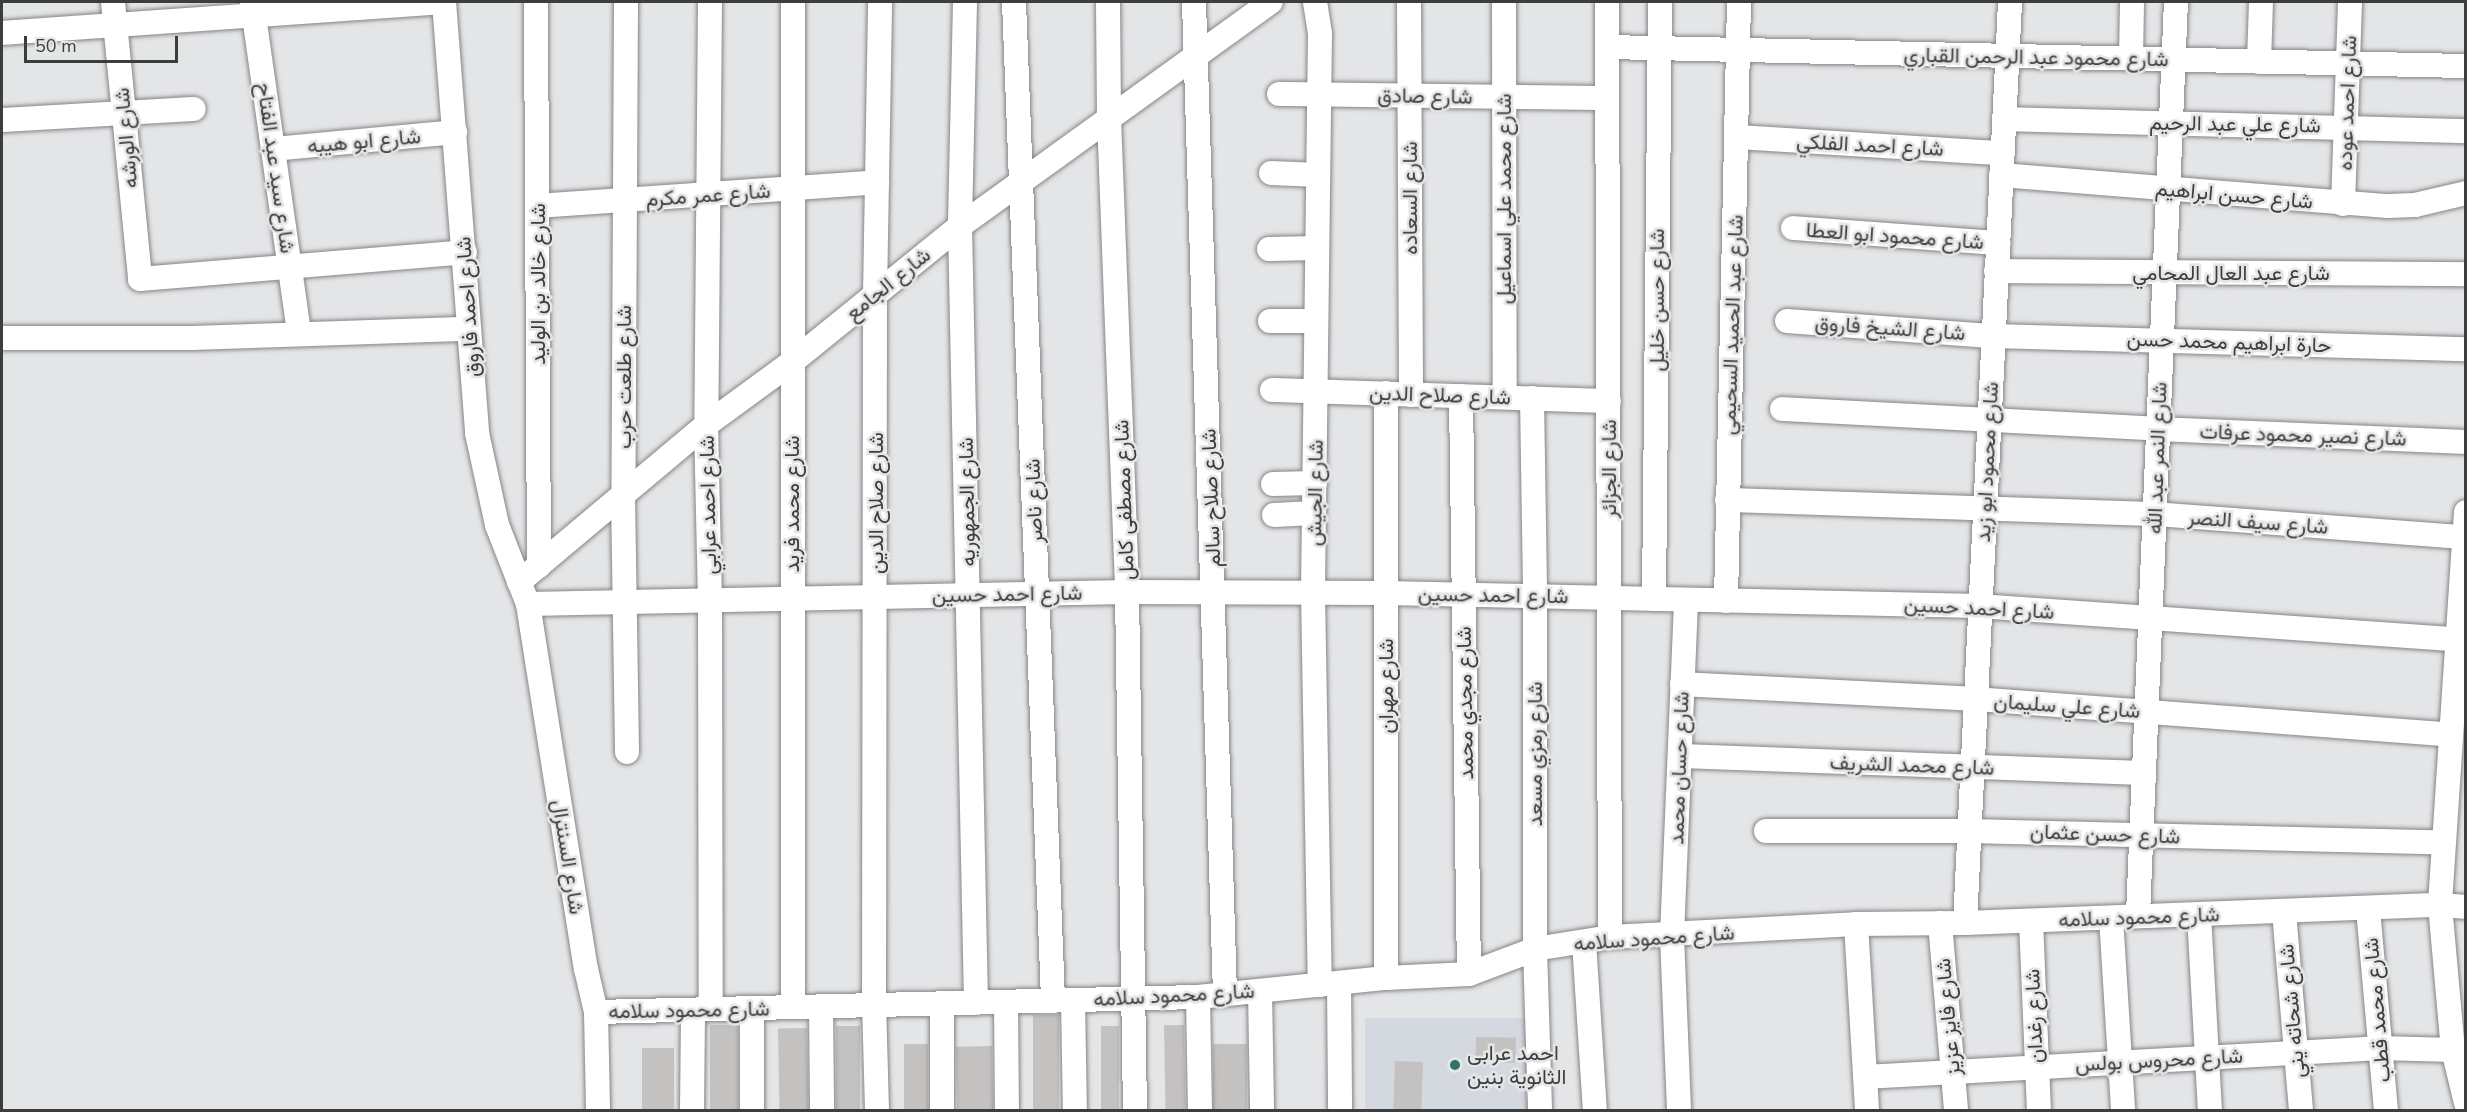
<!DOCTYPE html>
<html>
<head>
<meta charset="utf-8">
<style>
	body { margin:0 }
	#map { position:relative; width:2467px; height:1112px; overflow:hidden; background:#e4e5e7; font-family:"Nunito Sans",Vazirmatn,sans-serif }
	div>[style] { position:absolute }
	.built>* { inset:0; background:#d4d8df; transform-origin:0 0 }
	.building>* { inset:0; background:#c4c2c1; transform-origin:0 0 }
	.roads { filter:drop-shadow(0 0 2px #858587) drop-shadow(0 0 2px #858587) }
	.street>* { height:24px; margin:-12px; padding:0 12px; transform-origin:12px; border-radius:12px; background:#fff }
	.dots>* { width:16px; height:16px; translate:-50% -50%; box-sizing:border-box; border:3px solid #e4e5e7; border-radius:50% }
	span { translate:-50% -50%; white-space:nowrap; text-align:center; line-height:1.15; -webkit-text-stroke:5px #e4e5e7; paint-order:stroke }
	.street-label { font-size:21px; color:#3c3d3d }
	.poi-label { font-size:21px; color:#3c3d3d }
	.left { translate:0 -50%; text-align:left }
	.frame { position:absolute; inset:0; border:3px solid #3c3d3d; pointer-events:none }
	.scale { position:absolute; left:24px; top:36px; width:154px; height:27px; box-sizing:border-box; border:3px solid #3c3d3d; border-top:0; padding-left:8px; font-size:18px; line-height:21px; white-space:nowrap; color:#3c3d3d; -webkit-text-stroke:4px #e4e5e7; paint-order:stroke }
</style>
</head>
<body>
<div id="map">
	<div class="built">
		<i style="left:1544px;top:1018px;width:92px;height:179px;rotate:90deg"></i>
	</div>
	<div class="building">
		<i style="left:1033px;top:1015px;width:26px;height:95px"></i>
		<i style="left:710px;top:1025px;width:28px;height:85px"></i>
		<i style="left:1184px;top:1025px;width:85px;height:20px;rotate:89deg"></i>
		<i style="left:836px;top:1026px;width:24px;height:84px"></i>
		<i style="left:1101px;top:1026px;width:18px;height:84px"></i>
		<i style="left:807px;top:1028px;width:82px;height:29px;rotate:89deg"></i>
		<i style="left:1476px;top:1037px;width:40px;height:25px;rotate:1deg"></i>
		<i style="left:904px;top:1044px;width:24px;height:66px"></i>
		<i style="left:1213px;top:1044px;width:34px;height:66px"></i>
		<i style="left:992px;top:1046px;width:64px;height:36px;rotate:89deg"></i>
		<i style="left:642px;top:1048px;width:32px;height:62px"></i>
		<i style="left:1395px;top:1061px;width:28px;height:49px;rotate:2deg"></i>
	</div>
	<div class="roads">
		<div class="street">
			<i style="left:113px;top:2px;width:278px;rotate:84.4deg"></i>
			<i style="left:140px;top:279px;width:326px;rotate:-4.7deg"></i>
			<i style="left:252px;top:2px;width:335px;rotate:81.9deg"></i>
			<i style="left:444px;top:2px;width:432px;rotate:85.6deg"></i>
			<i style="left:477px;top:433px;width:94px;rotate:77.7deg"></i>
			<i style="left:497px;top:525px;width:85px;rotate:68.6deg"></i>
			<i style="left:528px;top:604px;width:370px;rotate:81deg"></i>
			<i style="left:586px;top:969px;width:44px;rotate:76.9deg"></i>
			<i style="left:596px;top:1012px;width:98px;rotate:88.8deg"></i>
			<i style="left:536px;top:2px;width:564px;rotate:89.7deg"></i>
			<i style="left:626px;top:2px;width:493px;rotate:90.3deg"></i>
			<i style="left:623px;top:495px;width:257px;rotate:89.1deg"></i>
			<i style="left:710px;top:2px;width:423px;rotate:90.5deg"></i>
			<i style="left:706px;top:425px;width:175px;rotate:88.7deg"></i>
			<i style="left:710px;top:600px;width:409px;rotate:89.9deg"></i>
			<i style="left:965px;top:2px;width:224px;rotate:91.3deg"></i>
			<i style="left:960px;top:226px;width:777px;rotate:88.82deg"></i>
			<i style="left:1014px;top:2px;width:1000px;rotate:87.76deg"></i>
			<i style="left:1108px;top:2px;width:116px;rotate:89.5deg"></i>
			<i style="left:1109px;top:118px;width:474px;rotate:87.8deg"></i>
			<i style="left:1127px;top:592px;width:518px;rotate:89.12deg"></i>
			<i style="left:1194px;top:2px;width:992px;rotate:88.21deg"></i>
			<i style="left:1315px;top:2px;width:31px;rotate:81deg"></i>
			<i style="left:1320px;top:33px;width:560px;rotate:90.72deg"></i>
			<i style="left:1313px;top:593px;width:392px;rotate:89deg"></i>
			<i style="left:1409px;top:2px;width:393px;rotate:89.7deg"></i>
			<i style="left:1504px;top:2px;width:395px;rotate:89.9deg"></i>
			<i style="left:1607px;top:2px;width:935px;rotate:89.82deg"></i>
			<i style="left:2px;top:33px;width:442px;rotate:-4deg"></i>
			<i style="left:1607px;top:47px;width:859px;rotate:1.27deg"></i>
			<i style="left:2131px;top:59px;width:57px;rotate:-89deg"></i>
			<i style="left:2259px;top:62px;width:60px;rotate:-88.1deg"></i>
			<i style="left:1279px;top:94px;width:328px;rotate:0.7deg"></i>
			<i style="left:2004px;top:119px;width:462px;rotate:1.5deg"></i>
			<i style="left:2px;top:120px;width:192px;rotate:-3.3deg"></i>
			<i style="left:1737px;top:137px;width:265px;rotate:3.5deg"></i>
			<i style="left:273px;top:149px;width:183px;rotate:-5.3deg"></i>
			<i style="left:1271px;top:173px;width:47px;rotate:2.4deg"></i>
			<i style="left:2001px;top:175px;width:388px;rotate:4.6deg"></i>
			<i style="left:2388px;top:206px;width:27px;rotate:-2deg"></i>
			<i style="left:2415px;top:205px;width:52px;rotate:-13.2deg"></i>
			<i style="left:2343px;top:204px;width:202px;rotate:-88deg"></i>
			<i style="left:538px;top:206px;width:340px;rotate:-4deg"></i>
			<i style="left:1793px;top:228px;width:206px;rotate:4.2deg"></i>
			<i style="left:1269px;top:249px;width:48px;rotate:-1.2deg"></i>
			<i style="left:1996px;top:271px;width:470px;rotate:0.4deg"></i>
			<i style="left:1270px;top:321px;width:46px"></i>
			<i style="left:1787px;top:321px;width:207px;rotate:4.2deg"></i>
			<i style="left:1993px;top:336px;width:473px;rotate:1.6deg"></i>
			<i style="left:2px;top:338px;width:190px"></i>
			<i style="left:192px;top:338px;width:276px;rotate:-1.9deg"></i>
			<i style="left:1272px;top:390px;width:337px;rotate:1.9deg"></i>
			<i style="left:1386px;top:393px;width:585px;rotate:90deg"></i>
			<i style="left:1461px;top:396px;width:578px;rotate:89.21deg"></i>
			<i style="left:1532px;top:398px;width:198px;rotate:89.1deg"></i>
			<i style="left:1535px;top:596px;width:353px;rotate:90deg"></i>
			<i style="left:1535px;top:949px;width:161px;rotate:88.2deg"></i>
			<i style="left:1782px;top:409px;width:377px;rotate:3deg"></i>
			<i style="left:2158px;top:429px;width:308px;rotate:2.4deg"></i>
			<i style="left:1273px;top:484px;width:42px;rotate:-1.4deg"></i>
			<i style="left:1727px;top:500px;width:428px;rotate:1.9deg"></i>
			<i style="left:2155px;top:514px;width:310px;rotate:4.3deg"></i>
			<i style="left:2466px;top:512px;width:394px;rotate:93.8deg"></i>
			<i style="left:2440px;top:905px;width:146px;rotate:84.9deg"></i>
			<i style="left:2453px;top:1050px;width:55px;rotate:76.2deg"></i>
			<i style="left:1274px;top:515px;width:40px;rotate:-2.9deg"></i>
			<i style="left:519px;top:582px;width:244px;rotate:-40deg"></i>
			<i style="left:706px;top:425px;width:107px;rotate:-36.2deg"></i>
			<i style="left:792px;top:362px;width:216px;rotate:-39deg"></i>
			<i style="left:960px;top:226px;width:383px;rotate:-35.8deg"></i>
			<i style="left:1654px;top:599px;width:597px;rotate:-89.42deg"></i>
			<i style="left:1726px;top:601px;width:599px;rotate:-88.76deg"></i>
			<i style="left:528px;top:604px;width:599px;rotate:-1.15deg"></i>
			<i style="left:1127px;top:592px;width:259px;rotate:0.2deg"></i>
			<i style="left:1386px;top:593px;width:594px;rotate:1.25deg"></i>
			<i style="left:1980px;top:606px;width:478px;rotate:4deg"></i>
			<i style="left:1682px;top:684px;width:294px;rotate:2.9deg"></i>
			<i style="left:1976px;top:699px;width:476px;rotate:4.3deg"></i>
			<i style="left:1680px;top:756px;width:464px;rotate:2.1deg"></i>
			<i style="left:1766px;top:831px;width:203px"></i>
			<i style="left:1969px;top:831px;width:475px;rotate:1.4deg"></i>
			<i style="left:2368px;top:909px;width:202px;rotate:84.9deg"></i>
			<i style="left:2284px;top:912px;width:199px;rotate:85.1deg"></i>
			<i style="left:2138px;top:915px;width:914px;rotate:-87.62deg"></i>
			<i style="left:2199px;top:915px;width:195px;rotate:86.8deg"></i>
			<i style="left:2111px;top:918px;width:192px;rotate:86.4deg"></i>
			<i style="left:2031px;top:921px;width:189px;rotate:87.6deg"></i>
			<i style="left:1940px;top:923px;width:188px;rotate:85.1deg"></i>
			<i style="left:1965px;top:923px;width:922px;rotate:-87.2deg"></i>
			<i style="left:1856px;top:924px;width:186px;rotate:86.6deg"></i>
			<i style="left:1584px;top:942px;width:168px;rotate:86.3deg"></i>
			<i style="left:1339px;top:983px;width:127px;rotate:89.5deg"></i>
			<i style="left:1260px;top:991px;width:119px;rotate:89deg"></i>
			<i style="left:1198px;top:997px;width:113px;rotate:89deg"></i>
			<i style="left:1073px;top:1000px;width:110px;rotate:89deg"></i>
			<i style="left:1006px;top:1002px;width:108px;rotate:89.5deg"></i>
			<i style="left:793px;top:1007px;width:1005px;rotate:-90deg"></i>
			<i style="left:821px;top:1007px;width:103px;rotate:89.4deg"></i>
			<i style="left:752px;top:1009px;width:101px;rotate:90deg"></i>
			<i style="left:596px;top:1012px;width:602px;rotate:-1.43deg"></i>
			<i style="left:1198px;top:997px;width:189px;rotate:-5.8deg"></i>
			<i style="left:1386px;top:978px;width:83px;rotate:-2.8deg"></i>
			<i style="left:1469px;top:974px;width:71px;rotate:-20.7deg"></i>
			<i style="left:1535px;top:949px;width:76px;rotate:-9.1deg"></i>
			<i style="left:1610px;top:937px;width:246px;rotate:-3deg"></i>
			<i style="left:1856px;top:924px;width:109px;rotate:-0.5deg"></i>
			<i style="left:1965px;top:923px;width:475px;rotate:-2.2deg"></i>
			<i style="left:2440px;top:905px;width:26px;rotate:4deg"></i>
			<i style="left:1865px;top:1077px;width:516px;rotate:-3.22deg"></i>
			<i style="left:2380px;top:1048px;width:73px;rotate:1.6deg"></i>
			<i style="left:692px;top:1110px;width:100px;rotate:-89.4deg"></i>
			<i style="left:877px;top:1110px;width:105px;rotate:-91.6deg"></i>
			<i style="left:874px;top:1005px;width:710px;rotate:-89.92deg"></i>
			<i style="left:875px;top:295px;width:293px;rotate:-89deg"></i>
			<i style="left:942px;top:1110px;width:107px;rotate:-90deg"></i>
			<i style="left:1679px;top:1110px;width:174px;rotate:-92.3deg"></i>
			<i style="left:1672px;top:936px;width:336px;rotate:-87.6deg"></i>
		</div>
	</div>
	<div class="dots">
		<i style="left:1455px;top:1065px;background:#327363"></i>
	</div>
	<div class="street-label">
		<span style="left:2036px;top:57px;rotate:1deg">شارع محمود عبد الرحمن القباري</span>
		<span style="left:1425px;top:96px;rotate:1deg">شارع صادق</span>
		<span style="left:2347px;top:103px;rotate:-88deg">شارع احمد عوده</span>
		<span style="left:2235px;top:124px;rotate:1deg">شارع علي عبد الرحيم</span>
		<span style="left:126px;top:138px;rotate:-95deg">شارع الورشه</span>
		<span style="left:364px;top:141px;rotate:-5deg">شارع ابو هيبه</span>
		<span style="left:1870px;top:145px;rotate:3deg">شارع احمد الفلكي</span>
		<span style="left:276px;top:168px;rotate:82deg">شارع سيد عبد الفتاح</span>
		<span style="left:708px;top:195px;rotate:-4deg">شارع عمر مكرم</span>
		<span style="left:2234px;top:195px;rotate:5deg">شارع حسن ابراهيم</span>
		<span style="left:1410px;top:198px;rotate:-90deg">شارع السعاده</span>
		<span style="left:1504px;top:199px;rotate:-90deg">شارع محمد علي اسماعيل</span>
		<span style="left:1895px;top:236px;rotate:4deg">شارع محمود ابو العطا</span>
		<span style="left:2231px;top:273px">شارع عبد العال المحامي</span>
		<span style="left:538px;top:284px;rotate:-90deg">شارع خالد بن الوليد</span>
		<span style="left:888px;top:284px;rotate:-39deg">شارع الجامع</span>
		<span style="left:1657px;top:300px;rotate:-90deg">شارع حسن خليل</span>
		<span style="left:468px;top:307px;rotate:-94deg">شارع احمد فاروق</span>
		<span style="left:1732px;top:325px;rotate:-88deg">شارع عبد الحميد السحيمي</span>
		<span style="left:1890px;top:328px;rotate:4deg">شارع الشيخ فاروق</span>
		<span style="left:2229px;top:342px;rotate:2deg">حارة ابراهيم محمد حسن</span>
		<span style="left:624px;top:377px;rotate:-90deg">شارع طلعت حرب</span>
		<span style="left:1440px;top:395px;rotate:2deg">شارع صلاح الدين</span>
		<span style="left:2303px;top:435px;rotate:2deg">شارع نصير محمود عرفات</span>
		<span style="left:2157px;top:458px;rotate:-88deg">شارع النمر عبد الله</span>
		<span style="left:1987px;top:462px;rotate:-87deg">شارع محمود ابو زيد</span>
		<span style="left:1609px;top:469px;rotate:-90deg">شارع الجزائر</span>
		<span style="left:1315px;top:493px;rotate:-89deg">شارع الجيش</span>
		<span style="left:1211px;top:498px;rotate:-92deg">شارع صلاح سالم</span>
		<span style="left:1124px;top:500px;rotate:-92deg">شارع مصطفى كامل</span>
		<span style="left:1034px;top:501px;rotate:-92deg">شارع ناصر</span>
		<span style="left:967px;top:502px;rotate:-91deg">شارع الجمهوريه</span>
		<span style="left:876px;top:503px;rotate:-90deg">شارع صلاح الدين</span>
		<span style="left:792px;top:504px;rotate:-90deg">شارع محمد فريد</span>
		<span style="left:708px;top:505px;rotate:-91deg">شارع احمد عرابي</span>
		<span style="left:2258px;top:522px;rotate:4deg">شارع سيف النصر</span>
		<span style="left:1007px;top:594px;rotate:-1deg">شارع احمد حسين</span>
		<span style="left:1493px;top:595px;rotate:1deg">شارع احمد حسين</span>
		<span style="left:1979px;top:608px;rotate:3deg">شارع احمد حسين</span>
		<span style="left:1386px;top:686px;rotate:-90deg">شارع مهران</span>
		<span style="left:1465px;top:703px;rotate:-91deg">شارع مجدي محمد</span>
		<span style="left:2067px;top:706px;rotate:4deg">شارع علي سليمان</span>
		<span style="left:1535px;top:754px;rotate:-90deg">شارع رمزي مسعد</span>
		<span style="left:1912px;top:765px;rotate:2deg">شارع محمد الشريف</span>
		<span style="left:1679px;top:768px;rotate:-88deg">شارع حسان محمد</span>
		<span style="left:2105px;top:834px;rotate:2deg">شارع حسن عثمان</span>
		<span style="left:568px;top:857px;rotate:81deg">شارع السنترال</span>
		<span style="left:2139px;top:917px;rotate:-2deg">شارع محمود سلامه</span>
		<span style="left:1654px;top:938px;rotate:-4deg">شارع محمود سلامه</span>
		<span style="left:1174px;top:995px;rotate:-3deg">شارع محمود سلامه</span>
		<span style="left:689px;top:1010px;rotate:-1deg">شارع محمود سلامه</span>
		<span style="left:2377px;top:1010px;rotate:-95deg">شارع محمد قطب</span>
		<span style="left:2292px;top:1011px;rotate:-95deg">شارع شحاته يني</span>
		<span style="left:2034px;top:1016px;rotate:-92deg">شارع رغدان</span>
		<span style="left:1948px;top:1017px;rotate:-95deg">شارع فايز عزيز</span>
		<span style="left:2159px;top:1060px;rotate:-3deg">شارع محروس بولس</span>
	</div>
	<div class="poi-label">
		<span class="left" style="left:1467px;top:1065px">احمد عرابى<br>الثانوية بنين</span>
	</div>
	<div class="frame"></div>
	<div class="scale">50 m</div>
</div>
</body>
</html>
